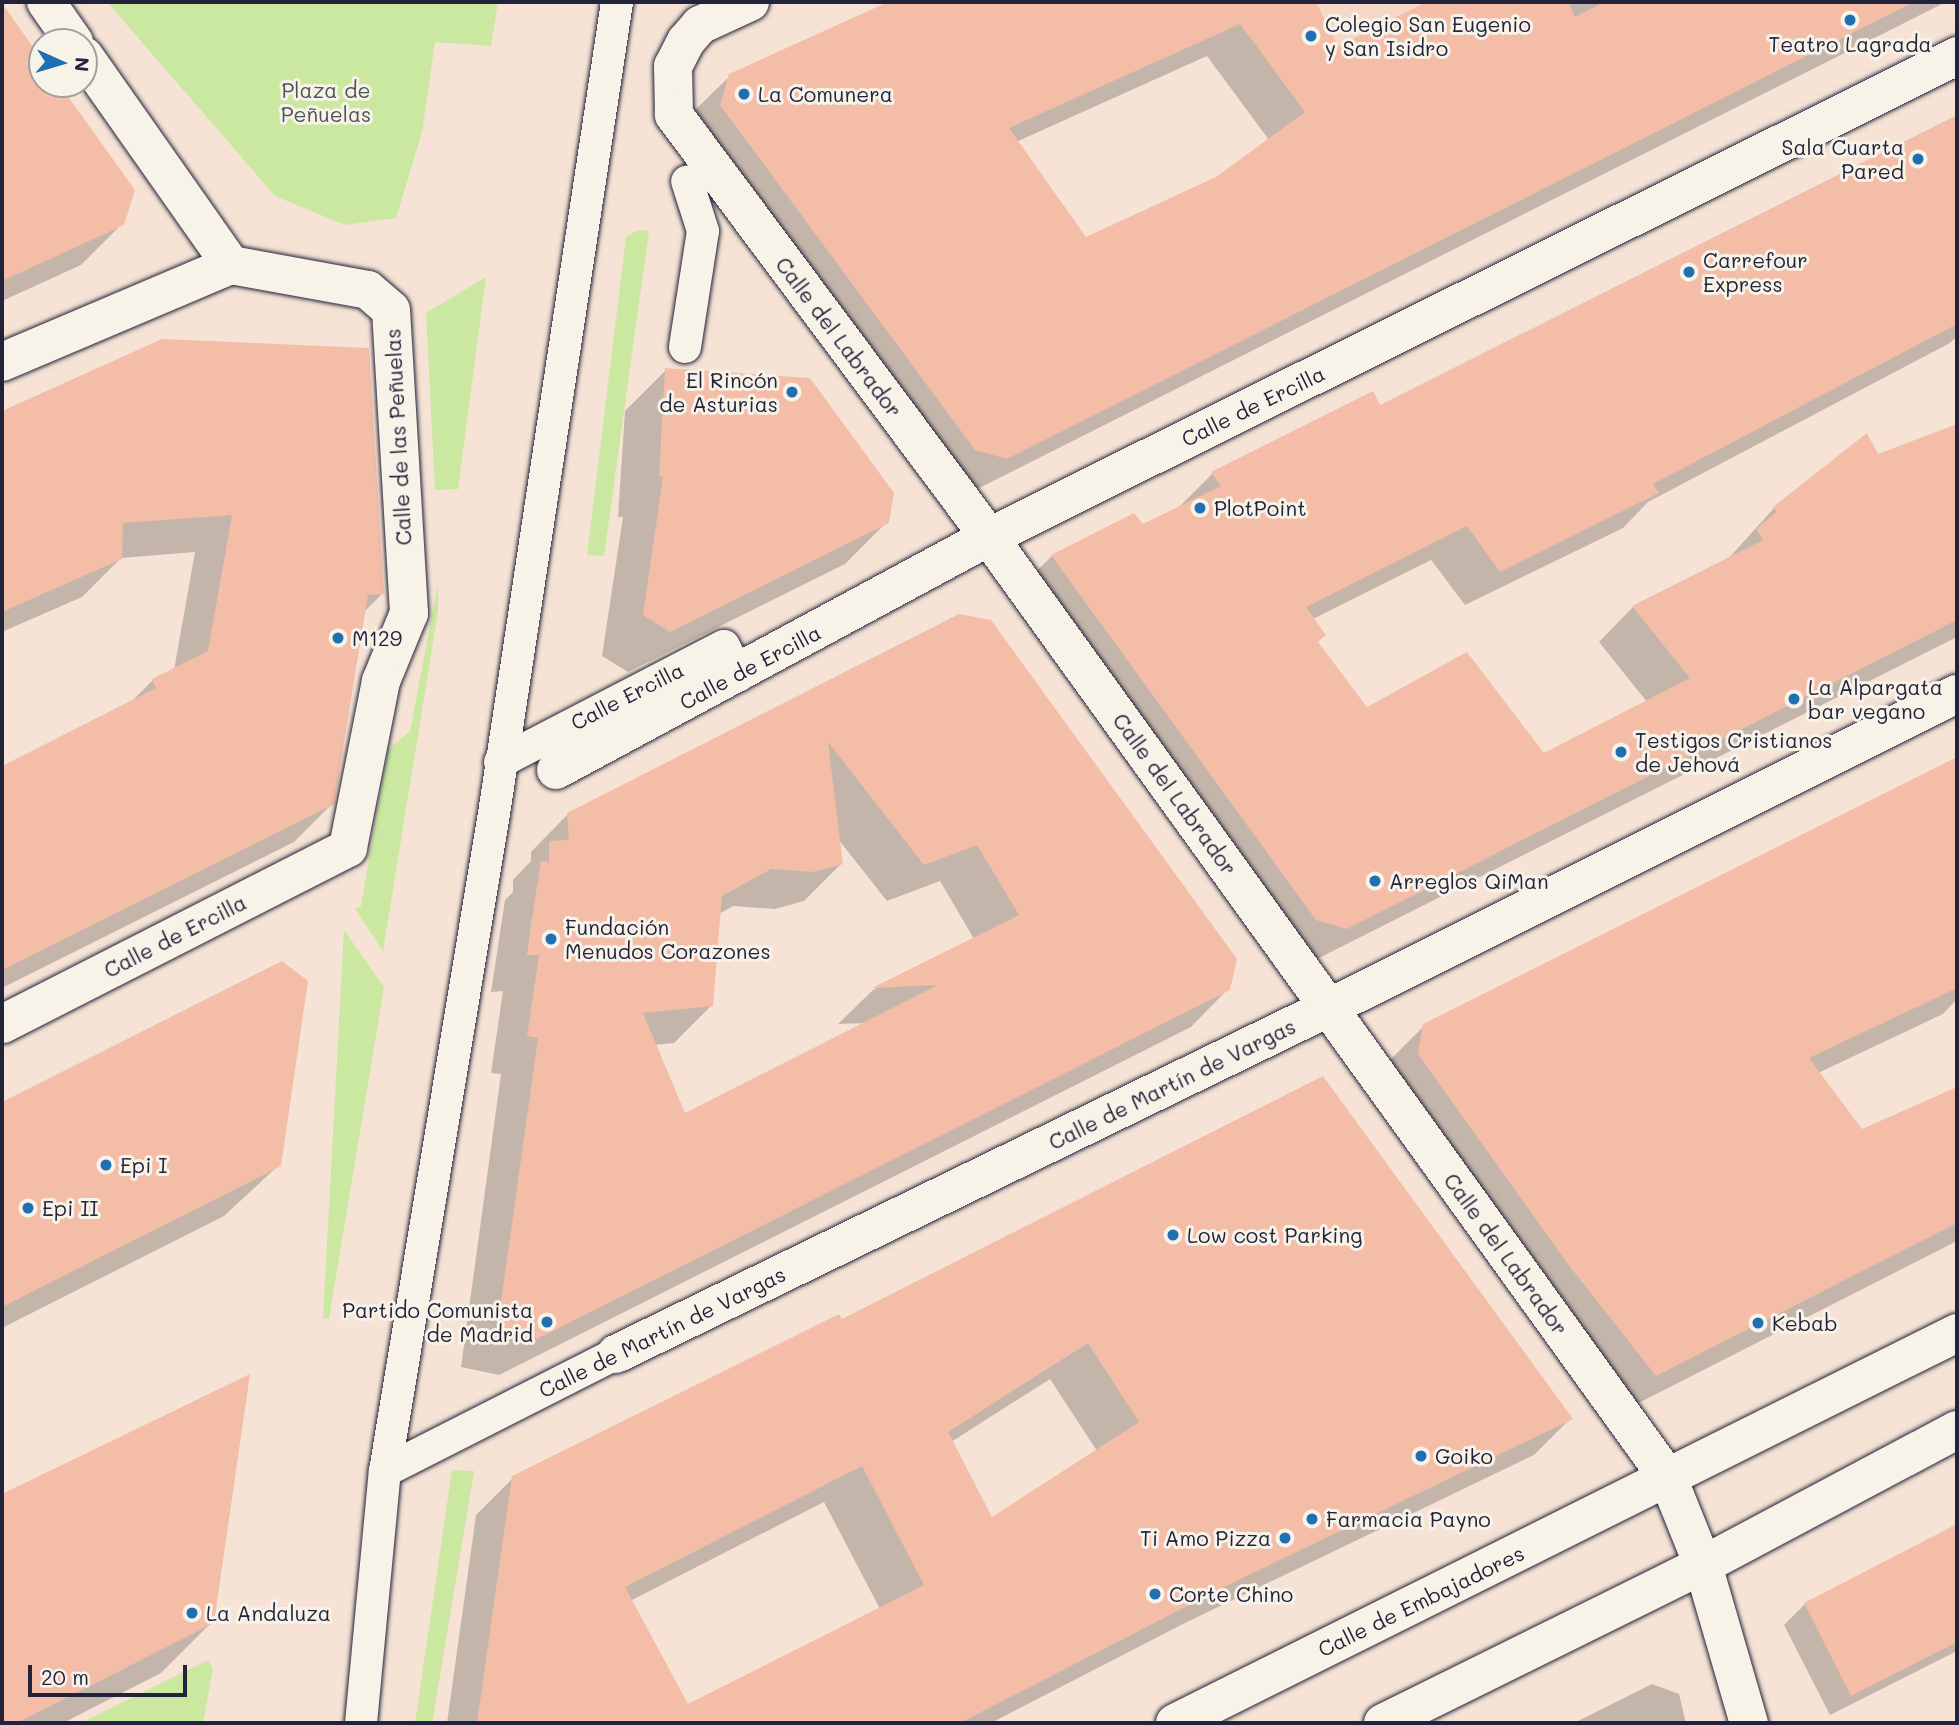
<!DOCTYPE html>
<html>
<head>
<meta charset="utf-8">
<style>
	body { margin:0 }
	#map { position:relative; width:1959px; height:1725px; overflow:hidden; background:#f6e3d5; font-family:Mali,sans-serif }
	div>[style] { position:absolute }
	.built>* { inset:0; background:#f5d8c8 }
	.green>* { inset:0; background:#cae8a0 }
	.shadow>* { inset:0; background:#0003 }
	.building>* { inset:0; background:#f4bda8 }
	.roads { filter:drop-shadow(0 0 2px #22223b) drop-shadow(0 0 2px #22223b) }
	.pedestrian>* { height:32px; margin:-16px; padding:0 16px; transform-origin:16px; border-radius:16px; background:#f7f3e8 }
	.minor>* { height:38px; margin:-19px; padding:0 19px; transform-origin:19px; border-radius:19px; background:#f7f3e8 }
	.secondary>* { height:38px; margin:-19px; padding:0 19px; transform-origin:19px; border-radius:19px; background:#f7f3e8 }
	.dots>* { width:19px; height:19px; translate:-50% -50%; box-sizing:border-box; border:4px solid #f7f3e8; border-radius:50% }
	span { translate:-50% -50%; white-space:nowrap; text-align:center; line-height:1.15; -webkit-text-stroke:6px #f7f3e8; paint-order:stroke }
	.poi-label { font-size:21px; color:#22223b }
	.left { translate:0 -50%; text-align:left }
	.right { translate:-100% -50%; text-align:right }
	.park-label { font-size:21px; color:#4c5454 }
	.street-label { font-size:21px; color:#22223b }
	.frame { position:absolute; inset:0; border:4px solid #22223b; pointer-events:none }
	.north { position:absolute; left:28px; top:28px; width:70px; height:70px; box-sizing:border-box; background:#f7f3e8; border:2px solid #a29fa3; border-radius:50%; rotate:94deg; font-size:19px; font-weight:700; line-height:28px; text-align:center; color:#22223b }
	.north::after { content:''; display:block; margin:auto; width:24px; height:32px; background:#1f6fb2; clip-path:polygon(50% 0,100% 100%,50% 72%,0 100%) }
	.scale { position:absolute; left:28px; top:1665px; width:159px; height:32px; box-sizing:border-box; border:4px solid #22223b; border-top:0; padding-left:9px; font-size:21px; line-height:24px; white-space:nowrap; color:#22223b; -webkit-text-stroke:5px #f7f3e8; paint-order:stroke }
</style>
</head>
<body>
<div id="map">
	<div class="built">
		<i style="clip-path:polygon(1223px 2px,1233px 2px,1229px 4px,1274px 31px,1258px 2px,1426px 2px,1278px 75px)"></i>
	</div>
	<div class="green">
		<i style="clip-path:polygon(107px 2px,498px 2px,491px 46px,435px 42px,422px 132px,396px 218px,345px 225px,275px 196px)"></i>
		<i style="clip-path:polygon(638px 230px,649px 231px,604px 556px,587px 555px,626px 237px)"></i>
		<i style="clip-path:polygon(486px 277px,458px 489px,435px 490px,426px 313px)"></i>
		<i style="clip-path:polygon(438px 583px,438px 612px,383px 951px,355px 909px,361px 906px,388px 750px,410px 731px)"></i>
		<i style="clip-path:polygon(344px 930px,384px 987px,329px 1319px,323px 1318px)"></i>
		<i style="clip-path:polygon(452px 1470px,474px 1471px,432px 1723px,415px 1723px)"></i>
		<i style="clip-path:polygon(208px 1660px,213px 1669px,203px 1723px,81px 1723px)"></i>
	</div>
	<div class="shadow">
		<i style="clip-path:polygon(evenodd,892px 2px,1314px 2px,1337px 49px,1432px 2px,1946px 2px,973px 491px,688px 138px,696px 109px,730px 76px,892px 2px,1207px 56px,1269px 140px,1216px 179px,1085px 240px,1016px 142px,1207px 56px)"></i>
		<i style="clip-path:polygon(2px 4px,42px 61px,42px 84px,58px 84px,122px 224px,81px 265px,2px 301px)"></i>
		<i style="clip-path:polygon(1957px 117px,1957px 336px,1950px 343px,1648px 502px,1623px 528px,1465px 605px,1431px 560px,1313px 619px,1316px 643px,1367px 710px,1544px 755px,1647px 702px,1599px 642px,1633px 607px,1728px 559px,1774px 508px,1805px 484px,1957px 426px,1957px 637px,1311px 962px,1017px 590px,1052px 556px,1143px 527px,1178px 508px,1212px 474px,1372px 393px,1379px 408px)"></i>
		<i style="clip-path:polygon(162px 341px,383px 593px,364px 612px,333px 803px,294px 842px,2px 988px,2px 767px,131px 702px,153px 680px,174px 670px,195px 552px,121px 558px,82px 597px,2px 632px,2px 413px)"></i>
		<i style="clip-path:polygon(666px 370px,887px 522px,845px 564px,628px 672px,602px 656px,623px 517px,618px 517px,625px 411px)"></i>
		<i style="clip-path:polygon(evenodd,959px 616px,1228px 989px,1191px 1027px,499px 1375px,461px 1367px,501px 1074px,491px 1073px,503px 991px,491px 992px,505px 900px,513px 892px,513px 880px,531px 861px,531px 852px,568px 814px,959px 616px,838px 839px,887px 901px,940px 881px,974px 939px,873px 990px,838px 1024px,867px 1023px,684px 1116px,654px 1045px,674px 1043px,711px 1006px,719px 914px,733px 906px,775px 909px,804px 901px,841px 864px,838px 839px)"></i>
		<i style="clip-path:polygon(1957px 758px,1957px 999px,1943px 1014px,1818px 1073px,1862px 1131px,1957px 1088px,1957px 1241px,1617px 1414px,1386px 1064px,1425px 1025px)"></i>
		<i style="clip-path:polygon(281px 963px,279px 1165px,224px 1216px,2px 1328px,2px 1104px)"></i>
		<i style="clip-path:polygon(evenodd,1323px 1078px,1571px 1418px,1534px 1455px,1185px 1623px,991px 1723px,447px 1723px,476px 1515px,513px 1478px,841px 1322px,1323px 1078px,1050px 1379px,1097px 1451px,992px 1519px,951px 1442px,1050px 1379px,1323px 1078px,824px 1502px,880px 1609px,688px 1707px,630px 1601px,824px 1502px)"></i>
		<i style="clip-path:polygon(248px 1377px,212px 1622px,161px 1673px,63px 1723px,2px 1723px,2px 1496px)"></i>
		<i style="clip-path:polygon(1957px 1526px,1957px 1651px,1830px 1715px,1784px 1625px,1805px 1604px)"></i>
		<i style="clip-path:polygon(1652px 1684px,1679px 1694px,1686px 1723px,1574px 1723px)"></i>
	</div>
	<div class="building">
		<i style="clip-path:polygon(evenodd,888px 2px,1316px 2px,1338px 46px,1426px 2px,1568px 2px,1575px 17px,1604px 2px,1914px 2px,1007px 459px,975px 450px,720px 105px,729px 74px,888px 2px,1240px 24px,1305px 112px,1216px 177px,1086px 237px,1009px 128px,1240px 24px)"></i>
		<i style="clip-path:polygon(2px 3px,42px 60px,42px 84px,59px 84px,135px 190px,124px 225px,2px 281px)"></i>
		<i style="clip-path:polygon(1957px 115px,1957px 324px,1653px 484px,1659px 493px,1500px 572px,1467px 526px,1306px 607px,1326px 635px,1318px 642px,1367px 707px,1467px 652px,1544px 753px,1690px 678px,1632px 606px,1763px 540px,1756px 529px,1777px 512px,1773px 507px,1867px 433px,1878px 454px,1957px 424px,1957px 620px,1347px 929px,1316px 920px,1051px 555px,1134px 513px,1143px 524px,1221px 486px,1211px 472px,1373px 391px,1380px 405px)"></i>
		<i style="clip-path:polygon(162px 339px,369px 348px,384px 594px,368px 595px,334px 804px,2px 970px,2px 766px,156px 688px,152px 679px,208px 651px,232px 515px,123px 523px,122px 559px,2px 612px,2px 411px)"></i>
		<i style="clip-path:polygon(665px 368px,810px 378px,894px 493px,889px 523px,670px 632px,643px 615px,663px 477px,659px 476px)"></i>
		<i style="clip-path:polygon(evenodd,959px 614px,991px 620px,1237px 959px,1230px 990px,537px 1339px,497px 1330px,538px 1038px,527px 1036px,539px 955px,527px 955px,531px 924px,541px 861px,549px 862px,549px 841px,569px 840px,567px 813px,959px 614px,828px 742px,924px 865px,977px 845px,1019px 915px,872px 988px,938px 985px,685px 1113px,643px 1013px,713px 1006px,722px 896px,771px 869px,813px 872px,843px 864px,828px 742px)"></i>
		<i style="clip-path:polygon(1957px 757px,1957px 988px,1809px 1058px,1862px 1129px,1957px 1087px,1957px 1223px,1656px 1376px,1567px 1263px,1418px 1054px,1423px 1024px)"></i>
		<i style="clip-path:polygon(282px 961px,308px 981px,281px 1166px,2px 1307px,2px 1102px)"></i>
		<i style="clip-path:polygon(evenodd,1323px 1076px,1573px 1419px,1224px 1587px,960px 1723px,477px 1723px,512px 1476px,839px 1314px,842px 1319px,1323px 1076px,1088px 1343px,1139px 1422px,992px 1517px,948px 1432px,1088px 1343px,1323px 1076px,862px 1466px,924px 1585px,688px 1704px,625px 1587px,862px 1466px)"></i>
		<i style="clip-path:polygon(250px 1374px,214px 1623px,17px 1723px,2px 1723px,2px 1494px)"></i>
		<i style="clip-path:polygon(1957px 1524px,1957px 1642px,1851px 1696px,1804px 1603px)"></i>
	</div>
	<div class="roads">
		<div class="pedestrian">
			<i style="left:685px;top:347px;width:117px;rotate:-81.2deg"></i>
			<i style="left:703px;top:231px;width:52px;rotate:-107.7deg"></i>
			<i style="left:500px;top:762px;width:252px;rotate:-27.4deg"></i>
			<i style="left:724px;top:646px;width:33px;rotate:63deg"></i>
			<i style="left:385px;top:1471px;width:259px;rotate:-26.9deg"></i>
			<i style="left:361px;top:1723px;width:253px;rotate:-84.6deg"></i>
			<i style="left:385px;top:1471px;width:673px;rotate:-80.59deg"></i>
			<i style="left:495px;top:807px;width:814px;rotate:-81.38deg"></i>
		</div>
		<div class="minor">
			<i style="left:46px;top:2px;width:49px;rotate:55deg"></i>
			<i style="left:750px;top:2px;width:55px;rotate:155.3deg"></i>
			<i style="left:700px;top:25px;width:21px;rotate:131deg"></i>
			<i style="left:686px;top:41px;width:28px;rotate:117deg"></i>
			<i style="left:673px;top:66px;width:49px;rotate:88.8deg"></i>
			<i style="left:674px;top:115px;width:527px;rotate:53.26deg"></i>
			<i style="left:989px;top:537px;width:1160px;rotate:54.19deg"></i>
			<i style="left:1668px;top:1478px;width:94px;rotate:68.1deg"></i>
			<i style="left:84px;top:56px;width:256px;rotate:54.9deg"></i>
			<i style="left:2px;top:362px;width:249px;rotate:-23deg"></i>
			<i style="left:231px;top:265px;width:139px;rotate:10.3deg"></i>
			<i style="left:368px;top:290px;width:30px;rotate:41deg"></i>
			<i style="left:391px;top:310px;width:304px;rotate:86.6deg"></i>
			<i style="left:409px;top:613px;width:74px;rotate:112.4deg"></i>
			<i style="left:381px;top:681px;width:170px;rotate:101.2deg"></i>
			<i style="left:348px;top:848px;width:388px;rotate:153deg"></i>
			<i style="left:556px;top:770px;width:492px;rotate:-28.3deg"></i>
			<i style="left:989px;top:537px;width:1081px;rotate:-26.42deg"></i>
			<i style="left:616px;top:1354px;width:794px;rotate:-25.92deg"></i>
			<i style="left:1330px;top:1007px;width:701px;rotate:-26.53deg"></i>
		</div>
		<div class="secondary">
			<i style="left:1703px;top:1565px;width:165px;rotate:73.8deg"></i>
			<i style="left:1175px;top:1723px;width:874px;rotate:-26.51deg"></i>
			<i style="left:1383px;top:1723px;width:357px;rotate:-26.3deg"></i>
			<i style="left:1703px;top:1565px;width:288px;rotate:-28deg"></i>
		</div>
	</div>
	<div class="dots">
		<i style="left:1850px;top:20px;background:#1f6fb2"></i>
		<i style="left:1311px;top:36px;background:#1f6fb2"></i>
		<i style="left:744px;top:94px;background:#1f6fb2"></i>
		<i style="left:1918px;top:159px;background:#1f6fb2"></i>
		<i style="left:1689px;top:272px;background:#1f6fb2"></i>
		<i style="left:792px;top:392px;background:#1f6fb2"></i>
		<i style="left:1200px;top:508px;background:#1f6fb2"></i>
		<i style="left:338px;top:638px;background:#1f6fb2"></i>
		<i style="left:1794px;top:699px;background:#1f6fb2"></i>
		<i style="left:1621px;top:752px;background:#1f6fb2"></i>
		<i style="left:1375px;top:881px;background:#1f6fb2"></i>
		<i style="left:551px;top:939px;background:#1f6fb2"></i>
		<i style="left:106px;top:1165px;background:#1f6fb2"></i>
		<i style="left:28px;top:1208px;background:#1f6fb2"></i>
		<i style="left:1173px;top:1235px;background:#1f6fb2"></i>
		<i style="left:547px;top:1322px;background:#1f6fb2"></i>
		<i style="left:1758px;top:1323px;background:#1f6fb2"></i>
		<i style="left:1421px;top:1456px;background:#1f6fb2"></i>
		<i style="left:1312px;top:1519px;background:#1f6fb2"></i>
		<i style="left:1285px;top:1538px;background:#1f6fb2"></i>
		<i style="left:1155px;top:1594px;background:#1f6fb2"></i>
		<i style="left:192px;top:1613px;background:#1f6fb2"></i>
	</div>
	<div class="poi-label">
		<span class="left" style="left:1325px;top:36px">Colegio San Eugenio<br>y San Isidro</span>
		<span style="left:1850px;top:44px">Teatro Lagrada</span>
		<span class="left" style="left:758px;top:94px">La Comunera</span>
		<span class="right" style="left:1904px;top:159px">Sala Cuarta<br>Pared</span>
		<span class="left" style="left:1703px;top:272px">Carrefour<br>Express</span>
		<span class="right" style="left:778px;top:392px">El Rincón<br>de Asturias</span>
		<span class="left" style="left:1214px;top:508px">PlotPoint</span>
		<span class="left" style="left:352px;top:638px">M129</span>
		<span class="left" style="left:1808px;top:699px">La Alpargata<br>bar vegano</span>
		<span class="left" style="left:1635px;top:752px">Testigos Cristianos<br>de Jehová</span>
		<span class="left" style="left:1389px;top:881px">Arreglos QiMan</span>
		<span class="left" style="left:565px;top:939px">Fundación<br>Menudos Corazones</span>
		<span class="left" style="left:120px;top:1165px">Epi I</span>
		<span class="left" style="left:42px;top:1208px">Epi II</span>
		<span class="left" style="left:1187px;top:1235px">Low cost Parking</span>
		<span class="right" style="left:533px;top:1322px">Partido Comunista<br>de Madrid</span>
		<span class="left" style="left:1772px;top:1323px">Kebab</span>
		<span class="left" style="left:1435px;top:1456px">Goiko</span>
		<span class="left" style="left:1326px;top:1519px">Farmacia Payno</span>
		<span class="right" style="left:1271px;top:1538px">Ti Amo Pizza</span>
		<span class="left" style="left:1169px;top:1594px">Corte Chino</span>
		<span class="left" style="left:206px;top:1613px">La Andaluza</span>
	</div>
	<div class="park-label">
		<span style="left:326px;top:102px">Plaza de<br>Peñuelas</span>
	</div>
	<div class="street-label">
		<span style="left:839px;top:337px;rotate:53deg">Calle del Labrador</span>
		<span style="left:1253px;top:406px;rotate:-26deg">Calle de Ercilla</span>
		<span style="left:398px;top:437px;rotate:-93deg">Calle de las Peñuelas</span>
		<span style="left:750px;top:667px;rotate:-28deg">Calle de Ercilla</span>
		<span style="left:627px;top:696px;rotate:-27deg">Calle Ercilla</span>
		<span style="left:1175px;top:794px;rotate:54deg">Calle del Labrador</span>
		<span style="left:175px;top:936px;rotate:-27deg">Calle de Ercilla</span>
		<span style="left:1172px;top:1084px;rotate:-26deg">Calle de Martín de Vargas</span>
		<span style="left:1506px;top:1254px;rotate:54deg">Calle del Labrador</span>
		<span style="left:662px;top:1332px;rotate:-26deg">Calle de Martín de Vargas</span>
		<span style="left:1421px;top:1601px;rotate:-26deg">Calle de Embajadores</span>
	</div>
	<div class="frame"></div>
	<div class="north">N</div>
	<div class="scale">20 m</div>
</div>
</body>
</html>
